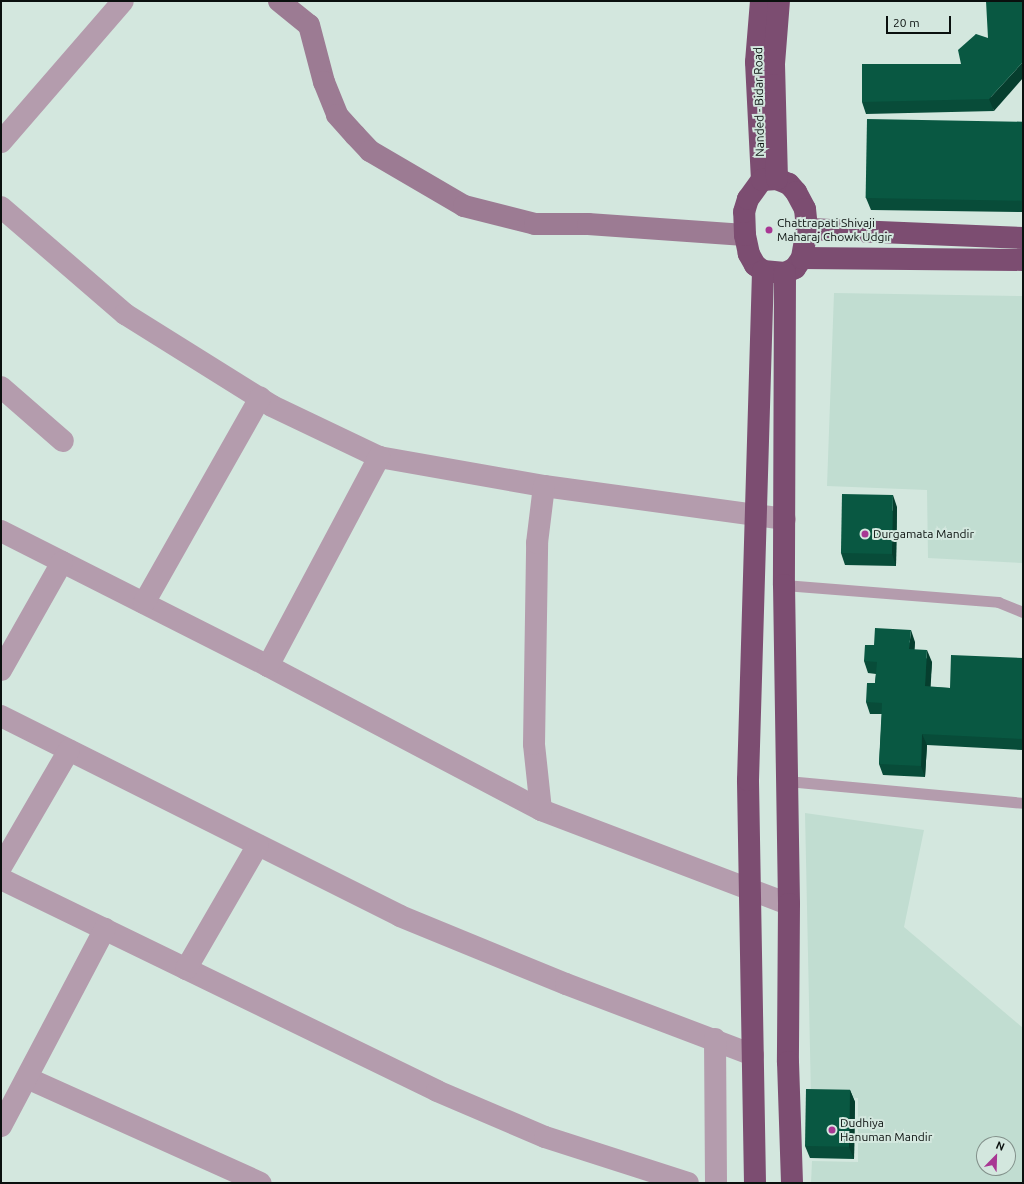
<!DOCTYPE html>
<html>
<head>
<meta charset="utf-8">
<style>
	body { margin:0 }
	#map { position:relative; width:1024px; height:1184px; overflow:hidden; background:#d3e7de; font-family:Ubuntu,sans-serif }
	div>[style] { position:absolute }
	.built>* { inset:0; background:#c1ddd1 }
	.lane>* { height:11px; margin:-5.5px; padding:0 5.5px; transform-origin:5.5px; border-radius:5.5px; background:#b49cad }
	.street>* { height:22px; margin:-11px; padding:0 11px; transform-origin:11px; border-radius:11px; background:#b49cad }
	.secondary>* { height:22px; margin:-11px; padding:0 11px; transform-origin:11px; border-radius:11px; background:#9c7b93 }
	.highway>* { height:22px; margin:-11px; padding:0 11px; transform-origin:11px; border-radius:11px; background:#7c4d71 }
	.wall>* { inset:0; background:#084c39 }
	.shaded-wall>* { inset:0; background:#063e2e }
	.building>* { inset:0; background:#095842; transform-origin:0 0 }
	.dots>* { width:11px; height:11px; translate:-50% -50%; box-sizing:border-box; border:2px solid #d3e7de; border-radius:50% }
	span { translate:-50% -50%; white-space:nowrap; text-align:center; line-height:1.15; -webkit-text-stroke:4px #d3e7de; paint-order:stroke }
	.street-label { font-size:12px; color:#0a100e }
	.poi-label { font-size:12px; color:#0a100e }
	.left { translate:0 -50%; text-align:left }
	.frame { position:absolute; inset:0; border:2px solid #0a100e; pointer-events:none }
	.north { position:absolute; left:976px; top:1136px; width:40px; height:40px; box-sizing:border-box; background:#d3e7de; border:1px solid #83918b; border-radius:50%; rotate:23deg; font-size:11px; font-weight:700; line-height:16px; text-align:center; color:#0a100e }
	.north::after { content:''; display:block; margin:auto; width:14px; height:18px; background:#a83793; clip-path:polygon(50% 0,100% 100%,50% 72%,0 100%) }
	.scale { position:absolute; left:886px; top:16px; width:65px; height:18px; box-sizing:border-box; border:2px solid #0a100e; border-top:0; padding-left:5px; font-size:12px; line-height:14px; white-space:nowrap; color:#0a100e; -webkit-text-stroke:3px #d3e7de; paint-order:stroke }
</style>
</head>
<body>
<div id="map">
	<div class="built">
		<i style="clip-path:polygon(834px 293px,1023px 296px,1023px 563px,928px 558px,927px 490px,827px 486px)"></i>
		<i style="clip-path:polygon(evenodd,805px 813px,924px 830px,904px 927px,1023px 1028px,1023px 1183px,811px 1183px,812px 1161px,858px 1162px,858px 1098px,811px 1097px,805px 813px,984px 1144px,1008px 1144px,1008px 1168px,984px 1168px,984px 1144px)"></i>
	</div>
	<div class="lane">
		<i style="left:784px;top:585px;width:215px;rotate:4.5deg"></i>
		<i style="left:998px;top:602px;width:27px;rotate:22deg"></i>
		<i style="left:787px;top:781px;width:237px;rotate:5.3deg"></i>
	</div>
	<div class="street">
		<i style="left:1px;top:142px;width:186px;rotate:-49.1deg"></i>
		<i style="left:1px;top:207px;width:164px;rotate:40.8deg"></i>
		<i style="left:125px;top:314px;width:173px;rotate:32deg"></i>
		<i style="left:272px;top:406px;width:119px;rotate:25.5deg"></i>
		<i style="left:379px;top:457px;width:168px;rotate:10deg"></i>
		<i style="left:544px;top:486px;width:243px;rotate:7.8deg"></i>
		<i style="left:1px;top:387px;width:82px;rotate:41.1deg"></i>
		<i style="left:1px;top:531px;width:299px;rotate:26.8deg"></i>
		<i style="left:268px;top:666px;width:309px;rotate:27.8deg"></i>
		<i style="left:541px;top:810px;width:265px;rotate:20.8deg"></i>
		<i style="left:144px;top:603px;width:236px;rotate:-60.5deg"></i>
		<i style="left:268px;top:666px;width:237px;rotate:-62deg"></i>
		<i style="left:1px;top:670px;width:124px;rotate:-60.5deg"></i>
		<i style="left:1px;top:716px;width:446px;rotate:26.6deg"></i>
		<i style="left:400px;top:916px;width:179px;rotate:22.3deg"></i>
		<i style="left:566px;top:984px;width:200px;rotate:20.8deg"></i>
		<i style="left:541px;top:810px;width:66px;rotate:-96.1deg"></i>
		<i style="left:534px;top:744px;width:201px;rotate:-89.1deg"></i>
		<i style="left:537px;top:543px;width:57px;rotate:-83deg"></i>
		<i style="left:1px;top:867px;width:135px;rotate:-59.8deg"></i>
		<i style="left:1px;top:879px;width:485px;rotate:25.9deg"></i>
		<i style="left:437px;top:1091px;width:117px;rotate:23.1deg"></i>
		<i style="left:545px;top:1137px;width:150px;rotate:17.8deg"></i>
		<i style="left:186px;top:969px;width:143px;rotate:-59.9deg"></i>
		<i style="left:715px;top:1039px;width:144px;rotate:89.6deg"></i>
		<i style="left:27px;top:1078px;width:256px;rotate:24.2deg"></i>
		<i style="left:1px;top:1126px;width:223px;rotate:-62.2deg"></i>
	</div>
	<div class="secondary">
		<i style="left:279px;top:1px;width:38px;rotate:39deg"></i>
		<i style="left:309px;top:25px;width:59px;rotate:75.3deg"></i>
		<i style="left:324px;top:82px;width:35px;rotate:68deg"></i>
		<i style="left:337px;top:115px;width:27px;rotate:48deg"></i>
		<i style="left:355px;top:135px;width:22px;rotate:47deg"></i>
		<i style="left:370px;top:151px;width:109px;rotate:30.3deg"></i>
		<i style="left:464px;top:206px;width:73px;rotate:14.2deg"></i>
		<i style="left:535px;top:224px;width:53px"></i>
		<i style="left:588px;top:224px;width:157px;rotate:4deg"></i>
	</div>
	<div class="highway">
		<i style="left:761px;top:1px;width:61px;rotate:94.7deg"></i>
		<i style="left:756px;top:62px;width:118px;rotate:87.1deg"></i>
		<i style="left:777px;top:179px;width:13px;rotate:23deg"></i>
		<i style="left:789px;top:184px;width:11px;rotate:49deg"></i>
		<i style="left:796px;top:192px;width:19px;rotate:62deg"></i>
		<i style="left:805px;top:209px;width:20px;rotate:84deg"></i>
		<i style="left:807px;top:229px;width:29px;rotate:100deg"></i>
		<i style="left:802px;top:258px;width:12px;rotate:125deg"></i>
		<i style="left:795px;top:268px;width:11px;rotate:153deg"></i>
		<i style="left:785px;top:273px;width:22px;rotate:-175deg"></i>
		<i style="left:763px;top:271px;width:10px;rotate:-143deg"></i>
		<i style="left:755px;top:265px;width:13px;rotate:-119deg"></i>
		<i style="left:749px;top:254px;width:19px;rotate:-102deg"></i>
		<i style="left:745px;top:235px;width:23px;rotate:-92deg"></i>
		<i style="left:744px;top:212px;width:14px;rotate:-73deg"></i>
		<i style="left:748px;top:199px;width:24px;rotate:-54deg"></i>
		<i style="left:762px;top:180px;width:15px;rotate:-4deg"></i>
		<i style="left:777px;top:179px;width:115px;rotate:-91.5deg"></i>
		<i style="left:774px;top:64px;width:63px;rotate:-85.5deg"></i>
		<i style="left:807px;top:229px;width:216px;rotate:2.4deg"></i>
		<i style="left:802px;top:258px;width:221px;rotate:0.5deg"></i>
		<i style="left:785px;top:273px;width:312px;rotate:90.2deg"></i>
		<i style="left:784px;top:585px;width:319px;rotate:89.1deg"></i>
		<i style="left:789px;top:904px;width:158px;rotate:90.4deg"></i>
		<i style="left:788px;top:1062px;width:121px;rotate:88.1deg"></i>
		<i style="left:755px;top:1183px;width:403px;rotate:-91deg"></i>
		<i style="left:748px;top:780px;width:509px;rotate:-88.31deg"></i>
	</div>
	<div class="wall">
		<i style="clip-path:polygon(976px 34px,994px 111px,866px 114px,862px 102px,961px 64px)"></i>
		<i style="clip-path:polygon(1023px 122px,1023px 212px,871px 210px,866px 198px)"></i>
		<i style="clip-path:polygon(897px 507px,896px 566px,845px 565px,841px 553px)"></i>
		<i style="clip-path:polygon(915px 642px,914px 650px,932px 662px,930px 687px,950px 688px,1023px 658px,1023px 750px,927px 745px,925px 777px,883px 775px,879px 764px,882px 714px,870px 714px,866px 702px,875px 683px,876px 674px,868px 673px,864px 661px,874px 645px)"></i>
		<i style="clip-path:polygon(850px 1090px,855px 1102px,854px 1159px,810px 1158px,805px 1146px)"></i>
	</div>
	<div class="shaded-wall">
		<i style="clip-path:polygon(1023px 62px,1023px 78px,994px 111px,989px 99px)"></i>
		<i style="clip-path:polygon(893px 495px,897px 507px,896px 566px,892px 554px)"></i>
		<i style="clip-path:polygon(911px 630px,915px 642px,914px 661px,909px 649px)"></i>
		<i style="clip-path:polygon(927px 650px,932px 662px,930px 698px,925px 686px)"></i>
		<i style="clip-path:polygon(922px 734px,927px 745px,925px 777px,921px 766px)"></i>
		<i style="clip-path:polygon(850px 1090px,855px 1102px,854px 1159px,849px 1147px)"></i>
	</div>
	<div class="building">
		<i style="clip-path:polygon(986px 1px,1023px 1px,1023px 62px,989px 99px,862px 102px,862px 64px,961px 64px,958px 50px,976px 34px,988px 38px)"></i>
		<i style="left:867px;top:119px;width:156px;height:79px;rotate:1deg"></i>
		<i style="left:842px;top:494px;width:51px;height:59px;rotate:1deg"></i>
		<i style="clip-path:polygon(875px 628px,911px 630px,909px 649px,927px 650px,925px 686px,950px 688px,951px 655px,1023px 658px,1023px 739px,922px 734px,921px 766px,879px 764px,882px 703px,866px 702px,867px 683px,875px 683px,877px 662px,864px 661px,865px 645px,874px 645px)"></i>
		<i style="left:806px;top:1089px;width:44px;height:57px;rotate:1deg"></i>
	</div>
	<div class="dots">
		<i style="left:769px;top:230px;background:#a83793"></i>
		<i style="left:865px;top:534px;background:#a83793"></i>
		<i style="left:832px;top:1130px;background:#a83793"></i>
	</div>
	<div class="street-label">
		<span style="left:759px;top:102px;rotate:-91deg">Nanded - Bidar Road</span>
	</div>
	<div class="poi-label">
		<span class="left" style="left:777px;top:230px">Chattrapati Shivaji<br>Maharaj Chowk Udgir</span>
		<span class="left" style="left:873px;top:534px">Durgamata Mandir</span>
		<span class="left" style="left:840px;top:1130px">Dudhiya<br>Hanuman Mandir</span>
	</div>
	<div class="frame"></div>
	<div class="north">N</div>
	<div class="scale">20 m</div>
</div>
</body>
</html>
